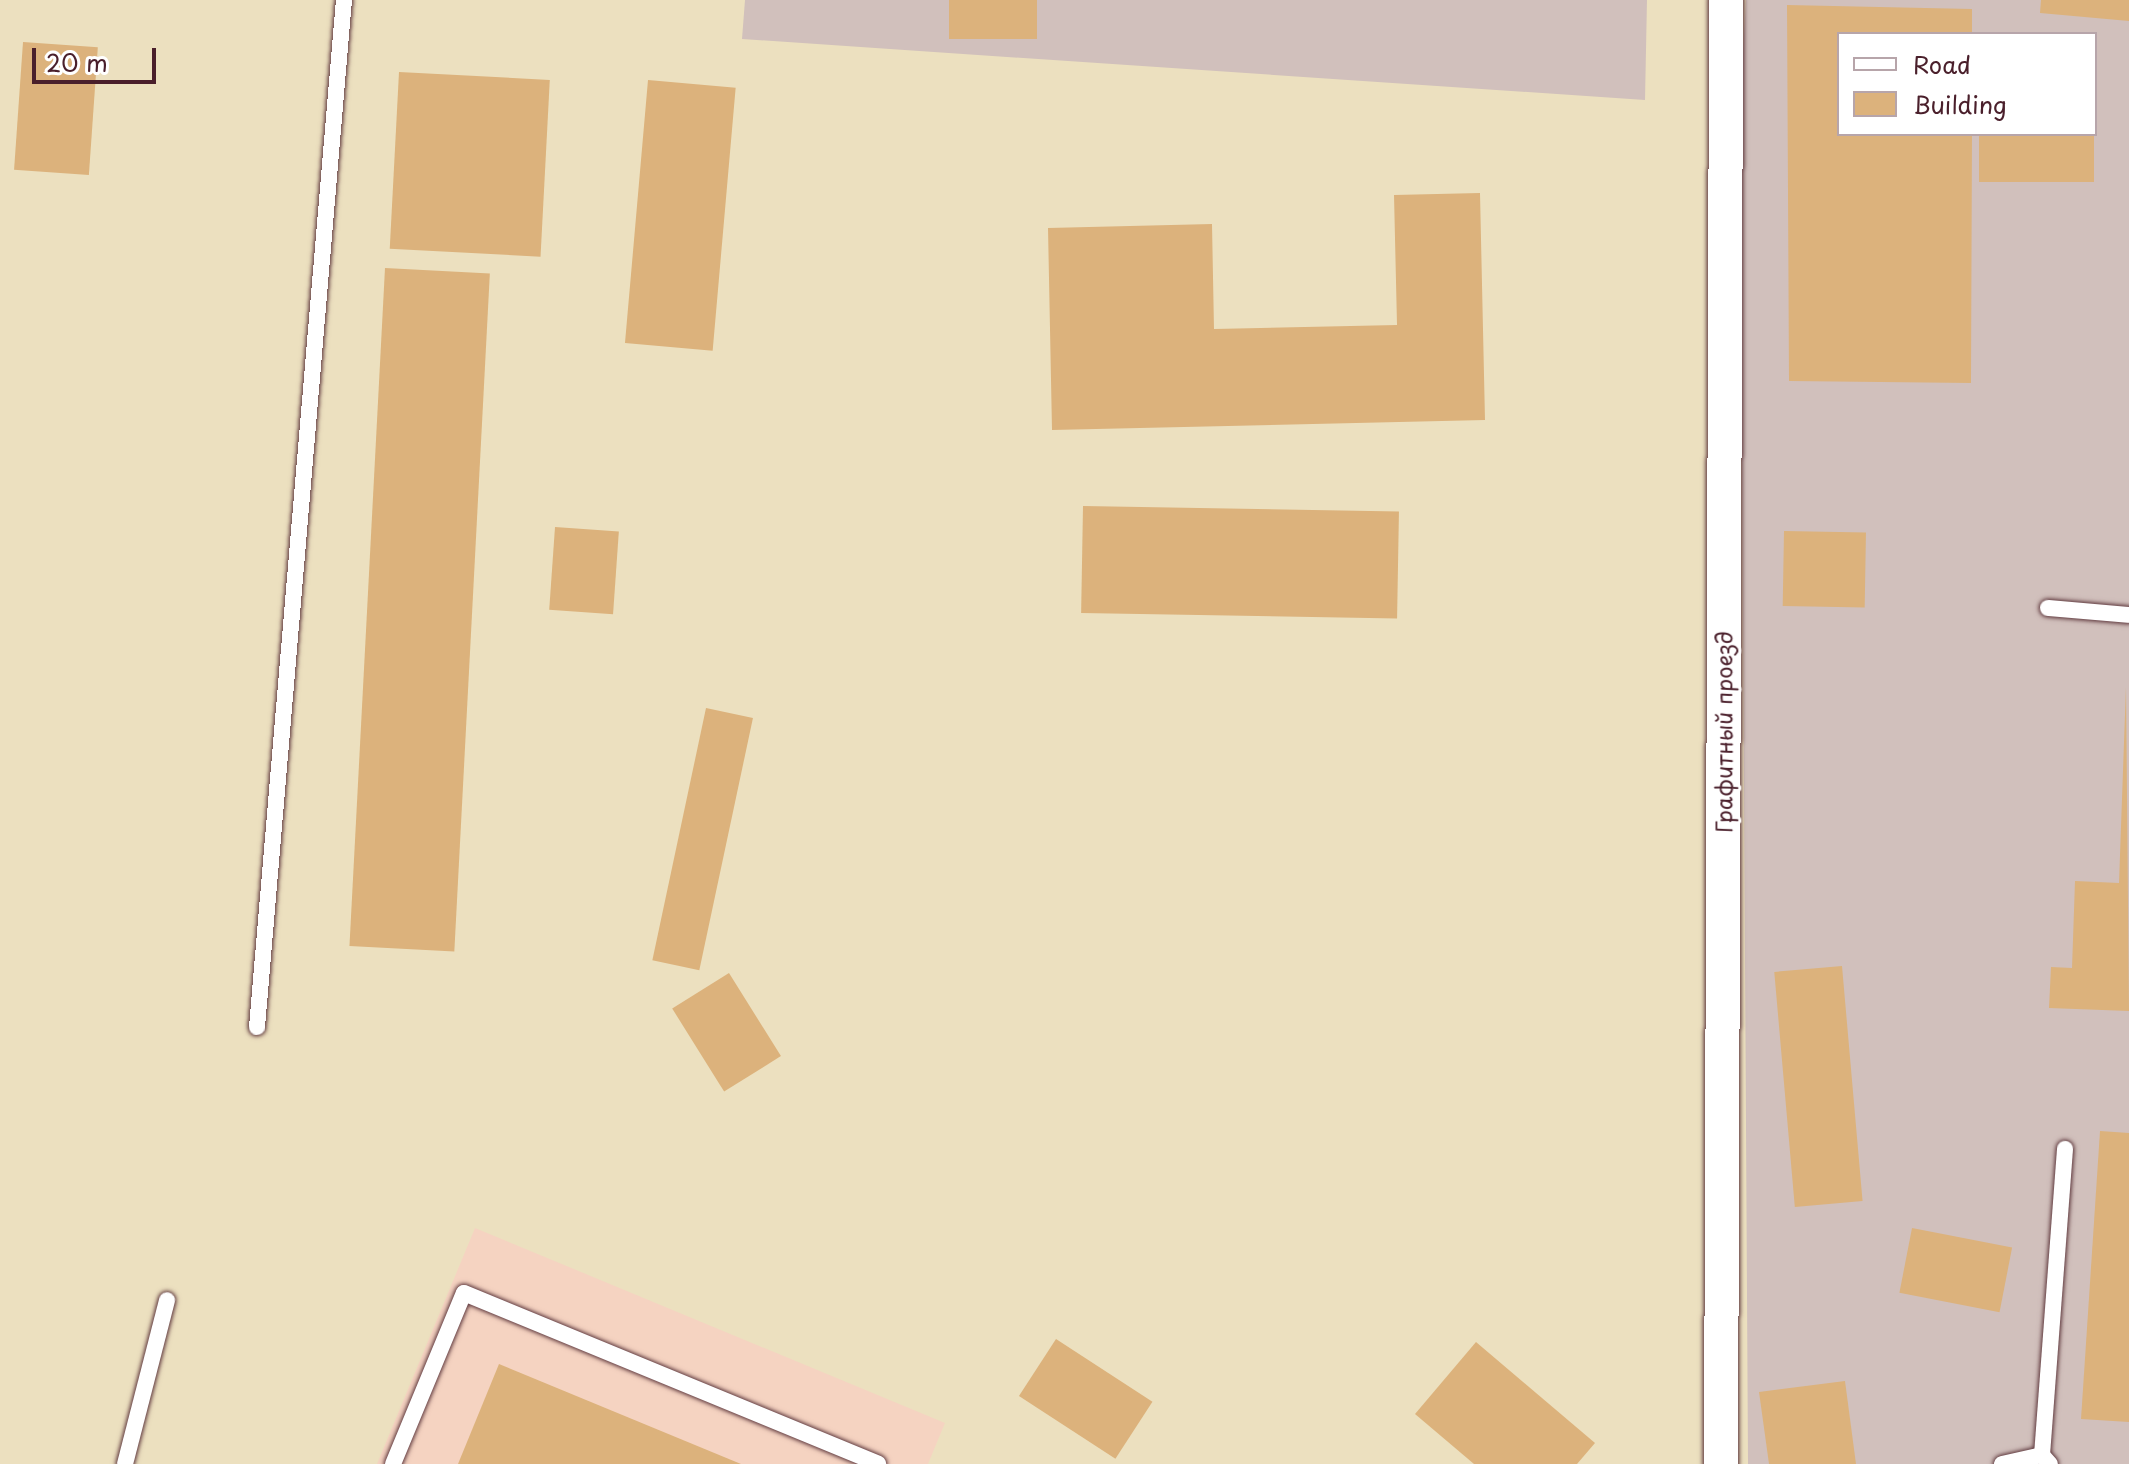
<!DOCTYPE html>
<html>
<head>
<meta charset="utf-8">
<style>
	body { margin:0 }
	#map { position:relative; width:2129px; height:1464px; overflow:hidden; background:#ece0bf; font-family:"Playpen Sans",sans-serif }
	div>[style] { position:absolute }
	.built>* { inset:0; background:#f5d3c1 }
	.industrial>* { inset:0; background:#d1c0bc }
	.building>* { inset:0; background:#dcb27c; transform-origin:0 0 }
	.roads { filter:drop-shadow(0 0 2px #623c41) drop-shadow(0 0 2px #623c41) }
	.lane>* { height:16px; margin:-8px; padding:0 8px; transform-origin:8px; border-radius:8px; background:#fff }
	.street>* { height:34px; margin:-17px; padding:0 17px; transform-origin:17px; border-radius:17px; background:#fff }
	span { translate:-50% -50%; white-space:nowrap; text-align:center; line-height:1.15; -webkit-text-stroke:6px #fff; paint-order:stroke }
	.street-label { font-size:22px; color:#4a1f2b }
	.legend { position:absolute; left:1837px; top:32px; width:260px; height:104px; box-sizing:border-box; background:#fff; border:2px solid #b7a5aa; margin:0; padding:10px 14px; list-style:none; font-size:24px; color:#4a1f2b }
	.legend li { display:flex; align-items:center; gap:16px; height:40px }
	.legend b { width:40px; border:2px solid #b7a5aa }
	.scale { position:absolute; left:32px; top:48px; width:124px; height:36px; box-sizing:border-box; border:4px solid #4a1f2b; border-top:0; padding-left:10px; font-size:24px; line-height:28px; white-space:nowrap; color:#4a1f2b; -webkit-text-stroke:6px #fff; paint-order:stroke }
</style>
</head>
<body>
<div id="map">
	<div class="built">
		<i style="clip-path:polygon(475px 1228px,945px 1423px,928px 1464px,377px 1464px)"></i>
	</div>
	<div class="industrial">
		<i style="clip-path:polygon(745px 0,1647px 0,1645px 100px,742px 39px)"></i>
		<i style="clip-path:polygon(evenodd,1746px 0,2129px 0,2129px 1464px,1748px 1464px,1740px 107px,1746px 0,1839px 34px,2095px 34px,2095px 134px,1839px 134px,1839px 34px)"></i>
	</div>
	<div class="building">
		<i style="left:949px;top:0;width:88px;height:39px"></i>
		<i style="clip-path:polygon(2041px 0,2129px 0,2129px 21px,2040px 13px)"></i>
		<i style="clip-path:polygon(1787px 5px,1972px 9px,1972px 34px,1839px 34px,1839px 134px,1972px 134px,1971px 383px,1789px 381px)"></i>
		<i style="left:23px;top:42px;width:75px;height:128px;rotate:4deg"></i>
		<i style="left:399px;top:72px;width:151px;height:177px;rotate:3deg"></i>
		<i style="left:648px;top:80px;width:88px;height:264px;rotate:5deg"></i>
		<i style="left:1979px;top:134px;width:115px;height:48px"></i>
		<i style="clip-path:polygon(1480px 193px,1485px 420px,1052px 430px,1048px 228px,1212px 224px,1214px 329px,1397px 325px,1394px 195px)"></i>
		<i style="left:385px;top:268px;width:105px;height:679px;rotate:3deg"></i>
		<i style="left:1083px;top:506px;width:316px;height:107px;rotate:1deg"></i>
		<i style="left:555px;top:527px;width:64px;height:83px;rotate:4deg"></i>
		<i style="left:1784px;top:531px;width:82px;height:75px;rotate:1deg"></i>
		<i style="clip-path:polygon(2126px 686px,2129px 1011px,2049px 1008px,2051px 967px,2072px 968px,2075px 881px,2119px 883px)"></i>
		<i style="left:706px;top:708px;width:48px;height:258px;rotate:12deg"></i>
		<i style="left:1842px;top:966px;width:236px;height:68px;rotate:85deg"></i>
		<i style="left:729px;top:973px;width:98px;height:67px;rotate:58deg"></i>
		<i style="clip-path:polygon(2100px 1131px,2129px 1133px,2129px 1422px,2081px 1419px)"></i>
		<i style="left:1912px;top:1228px;width:102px;height:66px;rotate:11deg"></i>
		<i style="left:1056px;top:1339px;width:115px;height:68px;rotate:33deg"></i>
		<i style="clip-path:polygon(1476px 1342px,1595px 1443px,1577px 1464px,1474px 1464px,1415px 1414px)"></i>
		<i style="clip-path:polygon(499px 1364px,741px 1464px,458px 1464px)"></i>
		<i style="clip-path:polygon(1845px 1381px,1856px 1464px,1769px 1464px,1759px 1392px)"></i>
	</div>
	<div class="roads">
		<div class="lane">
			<i style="left:2048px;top:608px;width:81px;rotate:4.9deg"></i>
			<i style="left:257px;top:1027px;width:1031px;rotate:-85.16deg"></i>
			<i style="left:125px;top:1464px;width:169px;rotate:-75.6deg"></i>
			<i style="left:393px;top:1464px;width:185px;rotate:-67.5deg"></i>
			<i style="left:464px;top:1293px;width:448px;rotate:22.4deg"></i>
			<i style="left:2002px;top:1464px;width:41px;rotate:-12.7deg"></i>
			<i style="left:2050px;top:1464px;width:12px;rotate:-132deg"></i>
			<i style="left:2042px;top:1455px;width:307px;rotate:-85.7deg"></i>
		</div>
		<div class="street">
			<i style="left:1721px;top:1464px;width:1464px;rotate:-89.8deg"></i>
		</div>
	</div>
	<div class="street-label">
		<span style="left:1723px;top:732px;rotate:-90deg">Графитный проезд</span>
	</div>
	<ul class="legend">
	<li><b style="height:10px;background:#fff"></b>Road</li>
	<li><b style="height:22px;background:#dcb27c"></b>Building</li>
	</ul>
	<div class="scale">20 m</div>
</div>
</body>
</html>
